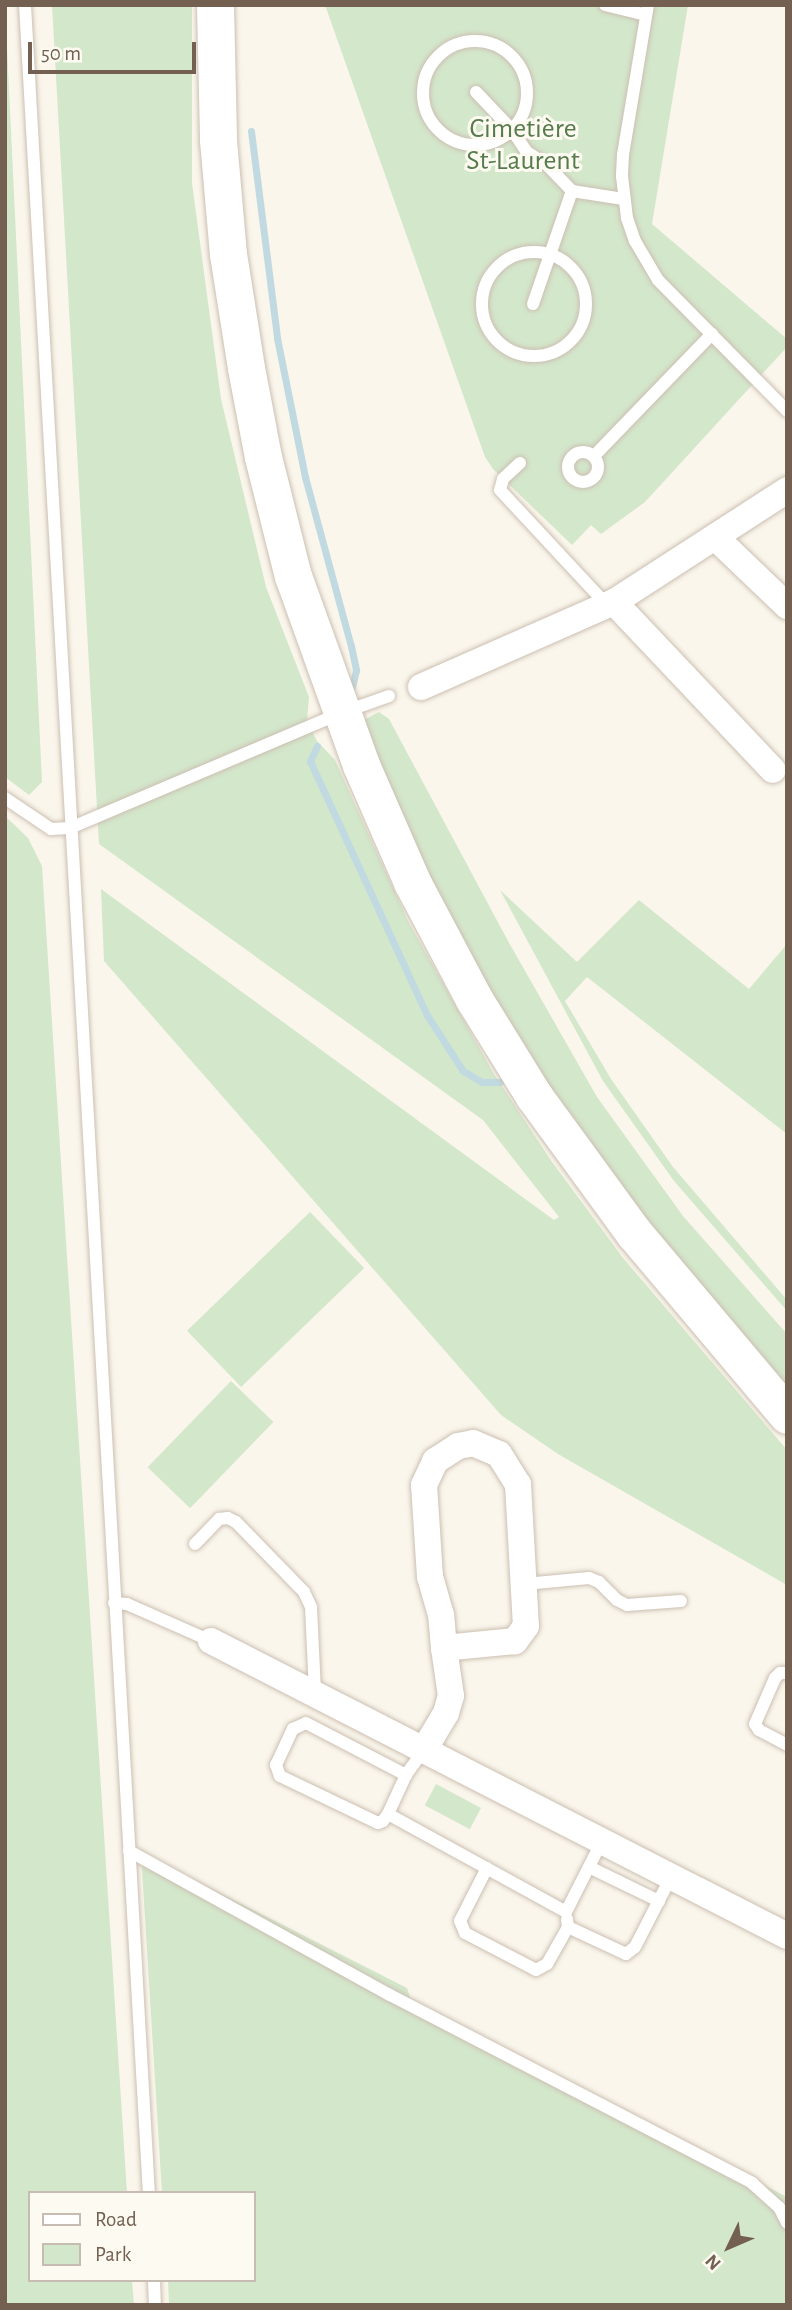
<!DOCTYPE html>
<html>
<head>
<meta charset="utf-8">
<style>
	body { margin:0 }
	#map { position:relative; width:792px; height:2310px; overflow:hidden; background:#faf6eb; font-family:"Alegreya Sans",sans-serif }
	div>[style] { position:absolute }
	.green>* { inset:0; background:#d3e7cb; transform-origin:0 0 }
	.stream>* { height:7px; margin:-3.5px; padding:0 3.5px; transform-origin:3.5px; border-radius:3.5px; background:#c1dae2 }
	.roads { filter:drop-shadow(0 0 2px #ccbfb2) drop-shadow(0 0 2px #ccbfb2) }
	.lane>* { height:12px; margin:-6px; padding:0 6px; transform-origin:6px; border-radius:6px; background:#fff }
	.lane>.ring { margin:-6px; padding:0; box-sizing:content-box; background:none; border:12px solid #fff; border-radius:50% }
	.street>* { height:26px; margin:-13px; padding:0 13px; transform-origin:13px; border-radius:13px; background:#fff }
	.secondary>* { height:37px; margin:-18.5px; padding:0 18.5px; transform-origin:18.5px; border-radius:18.5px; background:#fff }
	span { translate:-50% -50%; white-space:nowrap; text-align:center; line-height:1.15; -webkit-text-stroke:6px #fdfaf1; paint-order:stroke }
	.park-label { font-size:28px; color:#567c4d }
	.frame { position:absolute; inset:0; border:7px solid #736051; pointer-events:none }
	.legend { position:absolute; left:28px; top:2191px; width:228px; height:91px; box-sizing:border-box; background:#fdfaf1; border:2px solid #c6bcb1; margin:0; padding:9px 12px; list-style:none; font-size:21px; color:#736051 }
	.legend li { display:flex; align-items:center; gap:14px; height:35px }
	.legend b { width:35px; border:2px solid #c6bcb1 }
	.north { position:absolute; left:694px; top:2212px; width:70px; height:70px; -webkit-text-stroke:5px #fdfaf1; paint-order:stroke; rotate:226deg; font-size:19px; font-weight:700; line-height:28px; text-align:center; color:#736051 }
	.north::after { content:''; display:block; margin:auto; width:24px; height:32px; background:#736051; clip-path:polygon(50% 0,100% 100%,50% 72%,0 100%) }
	.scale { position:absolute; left:28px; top:42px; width:168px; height:32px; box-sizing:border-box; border:4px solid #736051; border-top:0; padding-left:9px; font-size:21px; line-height:24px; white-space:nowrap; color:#736051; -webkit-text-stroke:5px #fdfaf1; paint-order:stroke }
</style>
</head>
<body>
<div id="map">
	<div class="green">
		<i style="clip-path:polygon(5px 5px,42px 782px,29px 795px,5px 777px)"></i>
		<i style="clip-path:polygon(52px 5px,192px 5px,192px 183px,221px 399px,266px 587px,309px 697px,307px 722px,317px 741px,335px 760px,408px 921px,494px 1074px,552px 1162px,623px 1258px,787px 1450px,787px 1585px,558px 1454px,501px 1415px,104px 961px,101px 889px,554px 1220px,559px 1217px,483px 1120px,99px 844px)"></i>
		<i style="clip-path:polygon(325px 5px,688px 5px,652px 224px,787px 339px,787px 347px,645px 502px,601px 534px,591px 525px,572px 545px,493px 469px,485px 457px)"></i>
		<i style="clip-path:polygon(379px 712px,389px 719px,508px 941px,597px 1097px,683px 1216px,787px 1334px,787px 1390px,686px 1274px,538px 1075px,485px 986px,416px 853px,360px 722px)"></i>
		<i style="clip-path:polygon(5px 816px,28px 838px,42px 866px,127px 2193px,30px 2193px,30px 2280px,132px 2280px,134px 2305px,5px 2305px)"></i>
		<i style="clip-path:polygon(500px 890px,577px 962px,639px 900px,749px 989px,787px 944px,787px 1134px,587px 977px,565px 1001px,611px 1079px,673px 1167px,787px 1300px,787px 1311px,674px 1181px,603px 1081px)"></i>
		<i style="left:310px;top:1212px;width:78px;height:171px;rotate:46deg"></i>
		<i style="left:231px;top:1381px;width:59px;height:120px;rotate:44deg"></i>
		<i style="left:436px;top:1784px;width:51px;height:24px;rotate:28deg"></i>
		<i style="clip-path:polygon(141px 1853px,407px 1988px,411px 2000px,787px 2197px,787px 2305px,169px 2305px,168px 2280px,254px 2280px,254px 2193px,162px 2193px)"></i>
	</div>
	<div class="stream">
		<i style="left:251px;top:131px;width:209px;rotate:82.8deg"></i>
		<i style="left:277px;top:338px;width:142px;rotate:78.6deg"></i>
		<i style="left:305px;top:477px;width:175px;rotate:74.8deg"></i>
		<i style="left:351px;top:646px;width:25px;rotate:78deg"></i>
		<i style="left:356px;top:670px;width:17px;rotate:103deg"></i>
		<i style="left:317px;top:746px;width:17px;rotate:115deg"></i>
		<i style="left:310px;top:761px;width:280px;rotate:65.3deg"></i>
		<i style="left:427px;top:1015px;width:67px;rotate:57.3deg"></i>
		<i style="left:463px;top:1071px;width:22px;rotate:30deg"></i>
		<i style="left:482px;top:1082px;width:18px"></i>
	</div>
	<div class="roads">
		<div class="lane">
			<i style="left:25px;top:5px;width:2192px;rotate:86.76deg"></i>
			<i style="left:605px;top:5px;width:42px;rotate:13.7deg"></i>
			<i style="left:648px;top:5px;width:152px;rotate:99.5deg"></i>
			<i style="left:623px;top:155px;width:21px;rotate:93deg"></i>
			<i style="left:622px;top:176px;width:42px;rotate:83.2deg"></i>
			<i style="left:627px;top:218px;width:24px;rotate:71deg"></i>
			<i style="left:635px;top:241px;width:45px;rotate:59.5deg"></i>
			<i style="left:658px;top:280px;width:184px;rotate:45.4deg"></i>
			<i class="ring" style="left:423px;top:41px;width:92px;height:92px"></i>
			<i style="left:476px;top:92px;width:52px;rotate:46.5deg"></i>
			<i style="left:512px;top:130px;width:27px;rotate:56deg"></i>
			<i style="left:527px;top:152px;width:24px;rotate:33deg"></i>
			<i style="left:547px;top:165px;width:36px;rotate:46deg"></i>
			<i style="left:572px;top:191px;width:52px;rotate:8.9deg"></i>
			<i class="ring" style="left:482px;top:252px;width:92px;height:92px"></i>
			<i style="left:533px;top:304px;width:120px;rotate:-71deg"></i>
			<i class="ring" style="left:568px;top:452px;width:18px;height:18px"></i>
			<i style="left:594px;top:456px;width:170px;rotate:-46deg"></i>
			<i style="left:520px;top:463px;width:23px;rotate:137deg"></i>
			<i style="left:503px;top:479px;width:11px;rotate:105deg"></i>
			<i style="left:500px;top:490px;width:157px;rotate:47.1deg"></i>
			<i style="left:5px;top:798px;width:55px;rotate:34deg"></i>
			<i style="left:51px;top:829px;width:19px;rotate:-3deg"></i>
			<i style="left:70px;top:828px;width:294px;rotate:-23deg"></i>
			<i style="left:341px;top:713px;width:51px;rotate:-19.5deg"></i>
			<i style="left:195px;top:1544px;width:35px;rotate:-46deg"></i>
			<i style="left:219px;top:1519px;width:9px;rotate:-6deg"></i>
			<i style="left:228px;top:1518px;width:9px;rotate:27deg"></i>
			<i style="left:236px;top:1522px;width:98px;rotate:45.8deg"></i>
			<i style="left:304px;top:1592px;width:17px;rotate:65deg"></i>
			<i style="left:311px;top:1607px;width:86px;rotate:87.3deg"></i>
			<i style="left:525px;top:1584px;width:64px;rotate:-5.4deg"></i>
			<i style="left:589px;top:1578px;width:11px;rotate:22deg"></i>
			<i style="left:599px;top:1582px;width:25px;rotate:45deg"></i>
			<i style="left:617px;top:1600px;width:11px;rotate:27deg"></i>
			<i style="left:627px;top:1605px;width:54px;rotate:-4.2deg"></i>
			<i style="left:114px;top:1603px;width:13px;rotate:4deg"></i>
			<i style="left:127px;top:1604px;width:92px;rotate:23.8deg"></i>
			<i style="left:787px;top:1673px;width:7px;rotate:180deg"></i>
			<i style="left:780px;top:1673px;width:7px;rotate:135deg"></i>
			<i style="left:775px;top:1678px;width:50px;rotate:113.5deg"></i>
			<i style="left:755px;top:1724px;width:7px;rotate:56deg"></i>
			<i style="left:759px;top:1730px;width:32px;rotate:28deg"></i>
			<i style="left:424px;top:1750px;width:31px;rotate:126deg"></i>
			<i style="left:406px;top:1775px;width:43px;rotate:114.8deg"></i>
			<i style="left:388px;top:1814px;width:203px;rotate:28.8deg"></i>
			<i style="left:566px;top:1912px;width:80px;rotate:-63.1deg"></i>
			<i style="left:388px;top:1814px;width:9px;rotate:126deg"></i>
			<i style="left:383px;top:1821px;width:5px;rotate:158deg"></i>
			<i style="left:378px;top:1823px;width:109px;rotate:-154.4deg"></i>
			<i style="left:280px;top:1776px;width:12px;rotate:-110deg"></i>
			<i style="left:276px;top:1765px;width:40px;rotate:-65deg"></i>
			<i style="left:293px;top:1729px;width:14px;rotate:-25deg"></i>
			<i style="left:306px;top:1723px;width:113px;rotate:27.5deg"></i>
			<i style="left:129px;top:1851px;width:298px;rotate:28.9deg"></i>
			<i style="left:390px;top:1995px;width:408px;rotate:27.4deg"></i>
			<i style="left:752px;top:2183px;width:36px;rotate:42deg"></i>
			<i style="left:779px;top:2207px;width:18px;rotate:63deg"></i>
			<i style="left:589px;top:1867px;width:78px;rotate:25.9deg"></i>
			<i style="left:487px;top:1868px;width:59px;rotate:117deg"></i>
			<i style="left:460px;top:1921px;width:13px;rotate:67deg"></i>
			<i style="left:465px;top:1933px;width:80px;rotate:27.5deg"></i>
			<i style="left:536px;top:1970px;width:13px;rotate:-29deg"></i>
			<i style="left:547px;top:1964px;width:43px;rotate:-60.4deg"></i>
			<i style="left:567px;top:1919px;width:8px;rotate:83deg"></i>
			<i style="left:568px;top:1927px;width:64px;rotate:25deg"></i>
			<i style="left:626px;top:1954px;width:11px;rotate:-38deg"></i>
			<i style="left:635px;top:1947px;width:79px;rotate:-62.8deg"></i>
			<i style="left:154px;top:2280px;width:25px;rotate:88deg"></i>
		</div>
		<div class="street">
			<i style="left:715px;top:537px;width:100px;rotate:43.8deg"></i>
			<i style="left:614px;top:602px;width:231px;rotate:46.6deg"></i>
			<i style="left:421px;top:687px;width:211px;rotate:-23.8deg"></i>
			<i style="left:614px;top:602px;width:206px;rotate:-32.9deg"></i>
			<i style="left:211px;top:1641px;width:647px;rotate:27.12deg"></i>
			<i style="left:424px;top:1750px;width:43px;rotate:-59.3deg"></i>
			<i style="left:446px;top:1713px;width:18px;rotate:-74deg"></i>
			<i style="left:451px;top:1696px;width:49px;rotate:-98.3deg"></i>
			<i style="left:444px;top:1648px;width:33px;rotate:-95deg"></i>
			<i style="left:441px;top:1615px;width:40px;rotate:-106deg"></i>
			<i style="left:430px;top:1577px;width:92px;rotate:-93.7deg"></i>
			<i style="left:424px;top:1485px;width:26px;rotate:-65deg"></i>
			<i style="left:435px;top:1461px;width:27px;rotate:-33deg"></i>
			<i style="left:458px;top:1446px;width:15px;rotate:-11deg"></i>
			<i style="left:473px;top:1443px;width:28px;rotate:23deg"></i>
			<i style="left:499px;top:1454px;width:36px;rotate:58deg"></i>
			<i style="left:518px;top:1484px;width:142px;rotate:86.8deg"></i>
			<i style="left:526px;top:1626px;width:19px;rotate:126deg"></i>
			<i style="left:515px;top:1641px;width:71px;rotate:174.4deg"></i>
		</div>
		<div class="secondary">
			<i style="left:215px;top:5px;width:135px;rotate:88.7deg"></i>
			<i style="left:218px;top:140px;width:114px;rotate:85deg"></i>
			<i style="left:228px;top:254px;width:115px;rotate:81deg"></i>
			<i style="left:246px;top:368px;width:91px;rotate:79.2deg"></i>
			<i style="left:263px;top:457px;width:123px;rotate:75.9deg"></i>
			<i style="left:293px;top:576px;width:201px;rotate:70.2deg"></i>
			<i style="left:361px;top:765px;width:128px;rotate:66.4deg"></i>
			<i style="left:412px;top:882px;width:132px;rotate:62.1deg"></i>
			<i style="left:474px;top:999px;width:114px;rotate:58.3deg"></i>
			<i style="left:534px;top:1096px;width:170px;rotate:53.9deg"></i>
			<i style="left:634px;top:1233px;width:238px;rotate:49.9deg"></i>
		</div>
	</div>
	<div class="park-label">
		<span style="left:523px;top:145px">Cimetière<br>St-Laurent</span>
	</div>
	<div class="frame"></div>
	<ul class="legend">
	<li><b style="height:9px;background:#fff"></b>Road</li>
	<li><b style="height:19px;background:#d3e7cb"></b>Park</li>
	</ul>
	<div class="north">N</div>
	<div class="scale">50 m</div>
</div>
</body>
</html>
